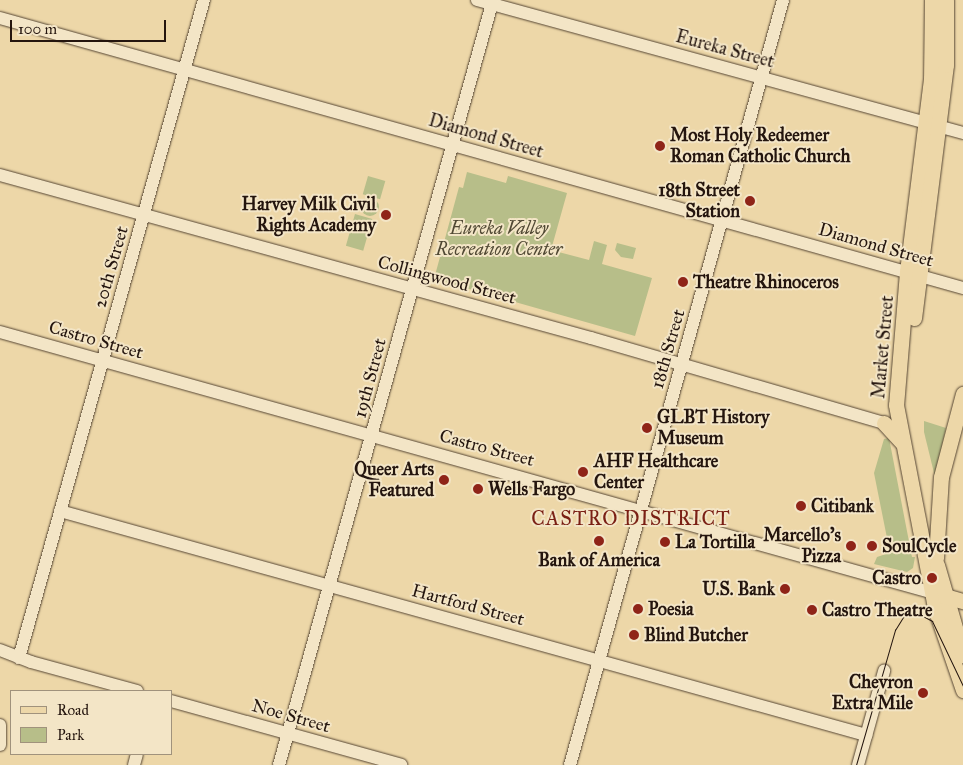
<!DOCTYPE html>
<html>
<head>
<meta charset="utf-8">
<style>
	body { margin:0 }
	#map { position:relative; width:963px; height:765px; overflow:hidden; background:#edd7a8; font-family:"IM FELL Great Primer",serif }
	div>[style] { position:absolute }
	.green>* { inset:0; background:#b7be89; transform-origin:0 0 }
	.round { border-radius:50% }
	.roads { filter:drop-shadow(0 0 1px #564634) drop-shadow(0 0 1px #564634) }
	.minor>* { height:12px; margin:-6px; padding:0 6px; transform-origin:6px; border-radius:6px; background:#f3e5c6 }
	.major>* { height:15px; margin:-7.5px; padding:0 7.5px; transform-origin:7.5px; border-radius:7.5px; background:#edd7a8 }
	.tram>* { height:1px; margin:-0.5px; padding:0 0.5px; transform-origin:0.5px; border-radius:0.5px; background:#24150e }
	.dots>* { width:14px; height:14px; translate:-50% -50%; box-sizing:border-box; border:2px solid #f3e5c6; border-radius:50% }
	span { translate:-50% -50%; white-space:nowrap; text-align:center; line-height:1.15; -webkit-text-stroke:4px #f3e5c6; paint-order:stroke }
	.street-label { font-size:18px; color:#24150e }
	.poi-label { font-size:18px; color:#24150e; font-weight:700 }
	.left { translate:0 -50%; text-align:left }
	.right { translate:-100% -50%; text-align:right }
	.park-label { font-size:18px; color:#504833; font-style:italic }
	.quarter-label { font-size:20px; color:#7a1f14; letter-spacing:1px }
	.legend { position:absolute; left:10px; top:690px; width:162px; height:65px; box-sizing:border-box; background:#f3e5c6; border:1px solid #a0927c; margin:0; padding:6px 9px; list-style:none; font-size:15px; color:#24150e }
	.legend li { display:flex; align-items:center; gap:10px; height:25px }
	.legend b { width:25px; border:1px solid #a0927c }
	.scale { position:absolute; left:10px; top:20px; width:156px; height:22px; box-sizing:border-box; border:2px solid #24150e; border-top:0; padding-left:6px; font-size:15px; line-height:18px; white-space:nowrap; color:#24150e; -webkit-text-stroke:4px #f3e5c6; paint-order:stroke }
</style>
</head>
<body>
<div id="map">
	<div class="green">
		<i style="clip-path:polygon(467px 172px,506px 183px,508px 176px,567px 193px,551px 250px,589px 260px,594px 241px,607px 245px,602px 264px,652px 278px,635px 336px,434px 279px,459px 187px,463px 188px)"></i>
		<i style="left:368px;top:176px;width:18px;height:19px;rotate:16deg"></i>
		<i class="round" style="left:361px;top:198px;width:18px;height:18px"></i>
		<i style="left:355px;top:214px;width:18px;height:33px;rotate:16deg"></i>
		<i style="clip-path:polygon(617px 243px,636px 248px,633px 259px,621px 257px,615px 250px)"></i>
		<i style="clip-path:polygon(924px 421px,946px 428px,935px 477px,924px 432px)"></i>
		<i style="clip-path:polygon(889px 438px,912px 557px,915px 557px,913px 568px,907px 572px,874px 564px,877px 557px,886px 554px,889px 548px,874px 473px,884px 439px)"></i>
	</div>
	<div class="roads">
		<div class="minor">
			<i style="left:477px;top:0;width:504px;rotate:15.3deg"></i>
			<i style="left:0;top:18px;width:1000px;rotate:15.66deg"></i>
			<i style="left:0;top:175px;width:613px;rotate:15.42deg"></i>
			<i style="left:591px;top:338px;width:305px;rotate:16.2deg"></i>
			<i style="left:0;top:332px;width:977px;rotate:15.62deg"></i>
			<i style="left:60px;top:511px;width:837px;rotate:15.53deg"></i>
			<i style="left:0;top:650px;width:33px;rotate:21deg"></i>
			<i style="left:31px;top:662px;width:110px;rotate:15.3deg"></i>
			<i style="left:19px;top:658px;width:684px;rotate:-74.3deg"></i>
			<i style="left:171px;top:701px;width:239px;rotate:15.5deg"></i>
			<i style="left:0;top:725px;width:20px;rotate:90deg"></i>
			<i style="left:134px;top:765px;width:11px;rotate:-75deg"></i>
			<i style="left:279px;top:765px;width:794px;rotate:-74.37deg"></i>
			<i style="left:570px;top:765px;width:794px;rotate:-74.44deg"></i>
			<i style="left:858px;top:765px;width:98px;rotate:-74.5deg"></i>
		</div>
		<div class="major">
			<i style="left:932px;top:0;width:79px;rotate:90.7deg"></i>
			<i style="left:931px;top:79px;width:194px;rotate:97.1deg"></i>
			<i style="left:907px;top:272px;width:133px;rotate:94.7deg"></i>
			<i style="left:896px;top:405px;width:207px;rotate:79.1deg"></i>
			<i style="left:935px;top:608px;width:87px;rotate:71.1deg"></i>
			<i style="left:914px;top:318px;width:255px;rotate:-82.8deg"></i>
			<i style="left:946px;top:65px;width:65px;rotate:-90deg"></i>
			<i style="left:884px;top:423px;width:26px;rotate:47deg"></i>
			<i style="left:936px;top:558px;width:81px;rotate:-86.5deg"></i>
			<i style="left:941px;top:477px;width:86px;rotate:-75.2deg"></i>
			<i style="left:937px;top:565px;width:94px;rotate:73.9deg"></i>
			<i style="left:945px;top:596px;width:19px;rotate:16deg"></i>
		</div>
	</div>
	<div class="tram">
		<i style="left:856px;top:765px;width:141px;rotate:-73.9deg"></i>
		<i style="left:895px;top:630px;width:15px;rotate:-58deg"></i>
		<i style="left:903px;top:617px;width:16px;rotate:-11deg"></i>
		<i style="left:919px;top:614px;width:15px;rotate:28deg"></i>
		<i style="left:932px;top:621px;width:72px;rotate:64.5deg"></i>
	</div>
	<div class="dots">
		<i style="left:660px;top:146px;background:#8f2418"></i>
		<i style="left:750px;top:201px;background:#8f2418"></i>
		<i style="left:386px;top:215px;background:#8f2418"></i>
		<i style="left:683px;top:282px;background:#8f2418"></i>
		<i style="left:647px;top:428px;background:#8f2418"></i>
		<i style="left:583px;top:472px;background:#8f2418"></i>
		<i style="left:444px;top:480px;background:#8f2418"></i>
		<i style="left:478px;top:489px;background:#8f2418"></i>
		<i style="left:801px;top:506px;background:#8f2418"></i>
		<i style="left:599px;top:541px;background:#8f2418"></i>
		<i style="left:665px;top:542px;background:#8f2418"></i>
		<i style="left:851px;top:546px;background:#8f2418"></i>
		<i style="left:872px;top:546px;background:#8f2418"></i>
		<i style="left:932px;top:578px;background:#8f2418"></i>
		<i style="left:785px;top:589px;background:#8f2418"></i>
		<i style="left:638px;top:609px;background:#8f2418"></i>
		<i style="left:812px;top:610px;background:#8f2418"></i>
		<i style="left:634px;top:635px;background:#8f2418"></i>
		<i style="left:923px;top:693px;background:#8f2418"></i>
	</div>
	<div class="street-label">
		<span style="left:725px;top:49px;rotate:15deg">Eureka Street</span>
		<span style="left:486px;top:136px;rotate:16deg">Diamond Street</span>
		<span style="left:876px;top:245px;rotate:16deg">Diamond Street</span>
		<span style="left:111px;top:267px;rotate:-74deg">20th Street</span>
		<span style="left:447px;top:280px;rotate:15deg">Collingwood Street</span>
		<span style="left:96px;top:340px;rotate:16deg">Castro Street</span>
		<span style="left:883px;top:347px;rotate:-85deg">Market Street</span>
		<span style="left:668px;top:349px;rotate:-74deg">18th Street</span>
		<span style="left:370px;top:378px;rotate:-75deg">19th Street</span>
		<span style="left:487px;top:448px;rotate:15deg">Castro Street</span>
		<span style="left:468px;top:605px;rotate:15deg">Hartford Street</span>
		<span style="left:291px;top:716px;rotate:16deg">Noe Street</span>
	</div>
	<div class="poi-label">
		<span class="left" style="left:670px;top:146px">Most Holy Redeemer<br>Roman Catholic Church</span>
		<span class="right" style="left:740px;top:201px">18th Street<br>Station</span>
		<span class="right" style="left:376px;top:215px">Harvey Milk Civil<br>Rights Academy</span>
		<span class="left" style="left:693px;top:282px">Theatre Rhinoceros</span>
		<span class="left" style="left:657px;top:428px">GLBT History<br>Museum</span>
		<span class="left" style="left:594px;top:472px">AHF Healthcare<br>Center</span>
		<span class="right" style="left:434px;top:480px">Queer Arts<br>Featured</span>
		<span class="left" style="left:488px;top:489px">Wells Fargo</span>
		<span class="left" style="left:811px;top:506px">Citibank</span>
		<span class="right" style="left:841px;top:546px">Marcello's<br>Pizza</span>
		<span class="left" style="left:675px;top:542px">La Tortilla</span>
		<span class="left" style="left:882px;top:546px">SoulCycle</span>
		<span style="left:599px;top:560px">Bank of America</span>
		<span class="right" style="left:921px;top:578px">Castro</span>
		<span class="right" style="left:775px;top:589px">U.S. Bank</span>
		<span class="left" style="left:648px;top:609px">Poesia</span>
		<span class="left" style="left:822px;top:610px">Castro Theatre</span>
		<span class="left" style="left:644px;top:635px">Blind Butcher</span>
		<span class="right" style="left:913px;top:693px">Chevron<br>Extra Mile</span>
	</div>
	<div class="park-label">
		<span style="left:499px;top:239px">Eureka Valley<br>Recreation Center</span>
	</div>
	<div class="quarter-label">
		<span style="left:631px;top:518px">CASTRO DISTRICT</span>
	</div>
	<ul class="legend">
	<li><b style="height:6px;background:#edd7a8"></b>Road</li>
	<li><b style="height:14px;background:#b7be89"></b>Park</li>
	</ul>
	<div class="scale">100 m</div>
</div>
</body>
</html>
